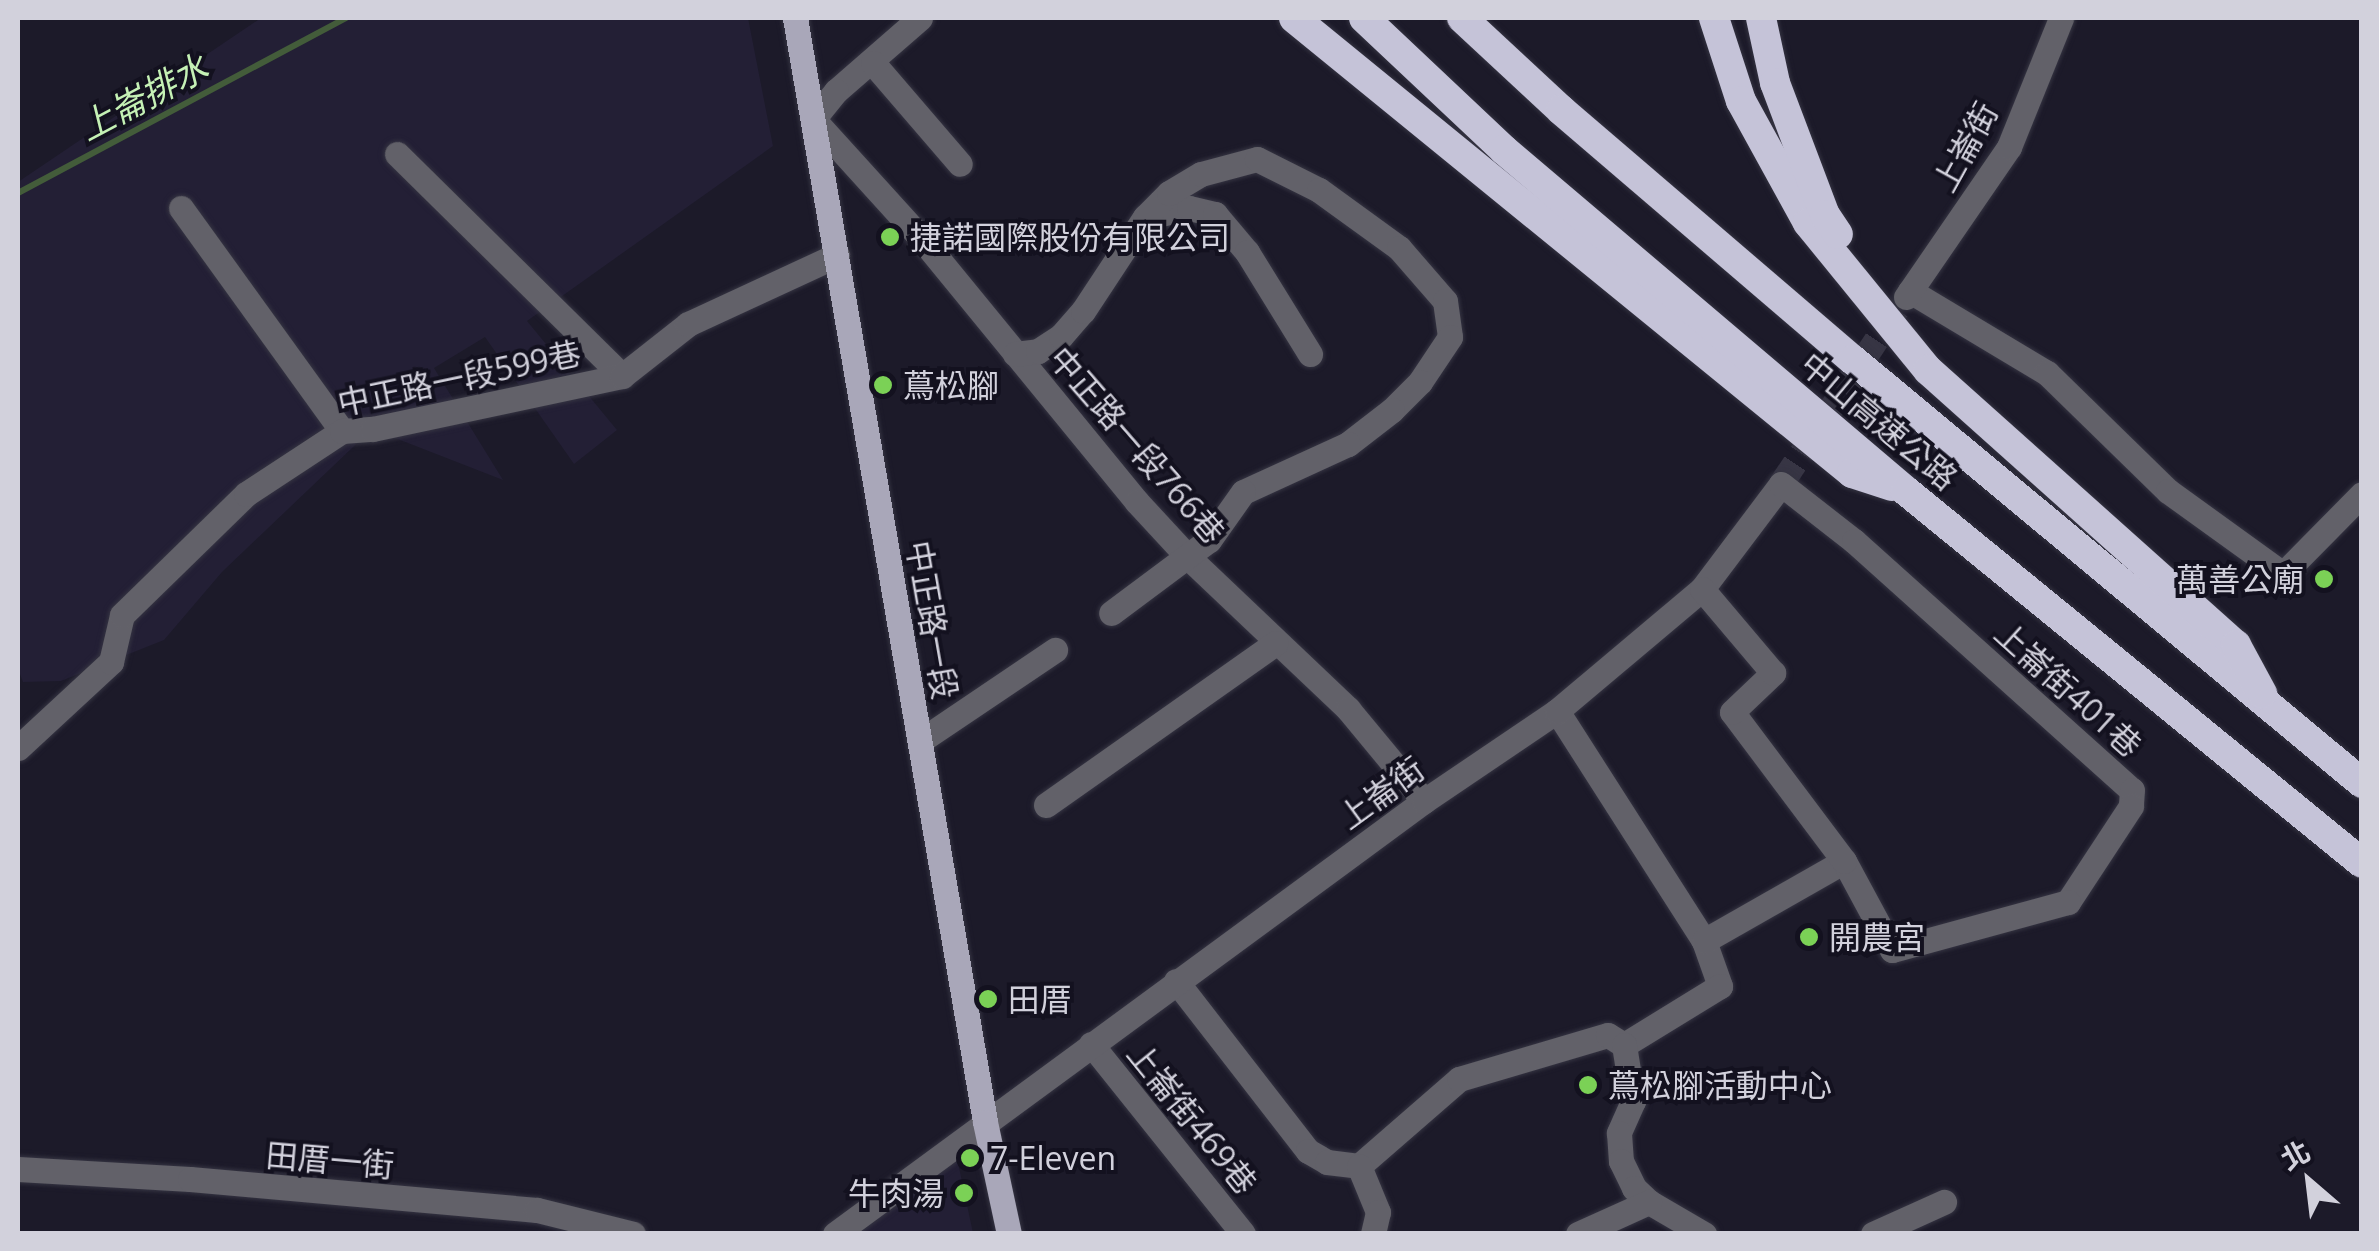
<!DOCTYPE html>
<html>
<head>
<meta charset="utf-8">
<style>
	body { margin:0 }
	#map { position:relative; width:2379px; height:1251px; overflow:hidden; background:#1c1a29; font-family:"Open Sans","Noto Sans TC",sans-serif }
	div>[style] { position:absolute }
	.built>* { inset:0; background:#231f35 }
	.stream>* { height:6px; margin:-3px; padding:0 3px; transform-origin:3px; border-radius:3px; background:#435c3a }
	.minor-tunnel>* { height:25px; margin-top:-12.5px; transform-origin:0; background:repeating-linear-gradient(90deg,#373544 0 25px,transparent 0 37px) }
	.roads { filter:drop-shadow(0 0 2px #353442) drop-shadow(0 0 2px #353442) }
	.minor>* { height:25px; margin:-12.5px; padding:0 12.5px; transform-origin:12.5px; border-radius:12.5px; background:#626169 }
	.major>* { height:25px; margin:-12.5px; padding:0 12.5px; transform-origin:12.5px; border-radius:12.5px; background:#a9a7b9 }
	.highway>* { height:30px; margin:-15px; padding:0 15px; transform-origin:15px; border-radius:15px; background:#c5c3d8 }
	.dots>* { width:28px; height:28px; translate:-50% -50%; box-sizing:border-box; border:5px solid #13111f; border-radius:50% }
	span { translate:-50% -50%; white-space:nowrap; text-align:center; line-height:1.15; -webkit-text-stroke:8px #13111f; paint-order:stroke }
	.street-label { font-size:32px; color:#d2d1dc }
	.poi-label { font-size:32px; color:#d2d1dc }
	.left { translate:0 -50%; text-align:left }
	.right { translate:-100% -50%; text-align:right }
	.water-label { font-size:35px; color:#c5f1b5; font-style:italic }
	.frame { position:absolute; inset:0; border:20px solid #d2d1dc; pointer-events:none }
	.north { position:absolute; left:2259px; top:1131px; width:100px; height:100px; -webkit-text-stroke:8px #13111f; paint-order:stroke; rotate:332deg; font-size:28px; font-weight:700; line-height:40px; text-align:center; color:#d2d1dc }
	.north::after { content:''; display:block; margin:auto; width:35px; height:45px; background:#d2d1dc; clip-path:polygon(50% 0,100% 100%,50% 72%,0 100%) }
</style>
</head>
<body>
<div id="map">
	<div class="built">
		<i style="clip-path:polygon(261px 18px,748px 18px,773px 146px,527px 321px,617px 430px,574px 464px,485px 337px,434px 368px,503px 480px,372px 429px,222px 572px,164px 640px,61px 681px,23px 682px,18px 669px,18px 182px)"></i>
		<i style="clip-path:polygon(957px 1158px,973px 1233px,852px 1233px)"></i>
	</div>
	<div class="stream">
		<i style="left:18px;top:193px;width:372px;rotate:-28.1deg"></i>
	</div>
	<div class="minor-tunnel">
		<i style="left:1781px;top:484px;width:210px;rotate:-56.5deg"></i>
	</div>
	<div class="roads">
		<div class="minor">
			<i style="left:920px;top:18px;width:111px;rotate:139deg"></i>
			<i style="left:836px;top:91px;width:36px;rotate:129deg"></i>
			<i style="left:813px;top:119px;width:161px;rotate:47.8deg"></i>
			<i style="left:921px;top:238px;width:341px;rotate:50.7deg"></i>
			<i style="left:1137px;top:502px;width:75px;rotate:47.2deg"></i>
			<i style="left:1188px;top:557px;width:221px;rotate:43.5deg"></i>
			<i style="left:1348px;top:709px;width:119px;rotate:50.4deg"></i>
			<i style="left:873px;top:63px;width:133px;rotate:49.3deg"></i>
			<i style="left:397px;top:154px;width:316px;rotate:44.6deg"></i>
			<i style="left:181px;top:208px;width:275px;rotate:54.2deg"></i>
			<i style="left:1146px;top:217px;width:44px;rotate:-11.8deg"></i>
			<i style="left:1189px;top:208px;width:27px;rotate:13deg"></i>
			<i style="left:1215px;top:214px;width:50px;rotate:49.9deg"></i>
			<i style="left:1247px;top:252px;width:120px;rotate:58.3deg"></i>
			<i style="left:1910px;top:291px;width:160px;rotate:30.9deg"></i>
			<i style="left:2047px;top:373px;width:169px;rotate:44.3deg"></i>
			<i style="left:2168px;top:491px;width:142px;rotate:35.8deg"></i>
			<i style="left:2283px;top:574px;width:112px;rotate:-45.4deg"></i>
			<i style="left:1906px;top:297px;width:182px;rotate:-55.5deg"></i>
			<i style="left:2009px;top:147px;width:139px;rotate:-68deg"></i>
			<i style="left:1015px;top:354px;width:23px;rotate:-7deg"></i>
			<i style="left:1038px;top:351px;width:27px;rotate:-33deg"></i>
			<i style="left:1061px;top:336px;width:33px;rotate:-49deg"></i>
			<i style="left:1083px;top:311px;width:113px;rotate:-56.6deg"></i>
			<i style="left:1145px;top:217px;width:34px;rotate:-45deg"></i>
			<i style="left:1169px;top:193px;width:37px;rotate:-31deg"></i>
			<i style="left:1201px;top:174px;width:58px;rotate:-15deg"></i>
			<i style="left:1257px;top:159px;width:69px;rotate:26.6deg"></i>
			<i style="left:1319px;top:190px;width:99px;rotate:35.9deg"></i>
			<i style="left:1399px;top:248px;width:70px;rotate:49deg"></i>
			<i style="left:1445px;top:301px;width:36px;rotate:82deg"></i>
			<i style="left:1450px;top:337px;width:54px;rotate:123.7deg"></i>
			<i style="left:1420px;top:382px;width:40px;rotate:135deg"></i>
			<i style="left:1392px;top:410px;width:56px;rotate:142.3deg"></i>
			<i style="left:1348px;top:444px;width:115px;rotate:155.4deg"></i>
			<i style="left:1243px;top:492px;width:59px;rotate:125.3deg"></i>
			<i style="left:1209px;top:540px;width:122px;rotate:143.3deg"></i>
			<i style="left:1557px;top:711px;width:273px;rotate:57.4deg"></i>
			<i style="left:1704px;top:941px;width:48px;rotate:70.4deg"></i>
			<i style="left:1720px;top:986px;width:113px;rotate:148.4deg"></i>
			<i style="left:920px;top:741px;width:163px;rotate:-34deg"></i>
			<i style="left:18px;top:748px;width:127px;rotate:-42.8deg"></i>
			<i style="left:111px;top:662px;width:48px;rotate:-76.8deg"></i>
			<i style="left:122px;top:615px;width:173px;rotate:-44.3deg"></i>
			<i style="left:246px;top:494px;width:115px;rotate:-33.3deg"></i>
			<i style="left:342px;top:431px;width:31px;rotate:-4deg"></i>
			<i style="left:373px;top:429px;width:255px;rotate:-12deg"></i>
			<i style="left:622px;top:376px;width:84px;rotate:-38.2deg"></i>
			<i style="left:688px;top:324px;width:164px;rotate:-24.8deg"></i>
			<i style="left:1046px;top:805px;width:281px;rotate:-35.2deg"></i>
			<i style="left:1704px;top:941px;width:161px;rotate:-29.7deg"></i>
			<i style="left:1176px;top:981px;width:215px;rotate:52.2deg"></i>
			<i style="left:1308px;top:1151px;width:22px;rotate:30deg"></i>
			<i style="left:1327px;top:1162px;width:32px;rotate:7deg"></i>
			<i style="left:1359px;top:1166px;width:133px;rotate:-41deg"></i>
			<i style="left:1459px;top:1079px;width:155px;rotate:-16.5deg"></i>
			<i style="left:1608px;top:1035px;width:19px;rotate:32deg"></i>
			<i style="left:1624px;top:1045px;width:57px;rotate:80.9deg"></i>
			<i style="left:1633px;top:1101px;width:35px;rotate:114deg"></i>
			<i style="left:1619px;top:1133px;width:28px;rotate:86deg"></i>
			<i style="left:1621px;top:1161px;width:30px;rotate:64deg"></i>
			<i style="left:1634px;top:1188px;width:21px;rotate:43deg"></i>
			<i style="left:1649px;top:1202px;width:64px;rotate:30.2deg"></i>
			<i style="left:1091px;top:1044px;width:243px;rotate:51.3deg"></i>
			<i style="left:1359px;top:1166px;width:50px;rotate:67.6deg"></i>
			<i style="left:1378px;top:1212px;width:23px;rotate:103deg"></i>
			<i style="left:18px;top:1169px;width:172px;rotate:3.3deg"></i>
			<i style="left:190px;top:1179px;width:348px;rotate:5.1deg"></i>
			<i style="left:537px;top:1210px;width:99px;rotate:14deg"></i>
			<i style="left:835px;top:1234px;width:731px;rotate:-36.32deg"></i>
			<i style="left:1424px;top:801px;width:161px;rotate:-34.1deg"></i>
			<i style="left:1557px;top:711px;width:189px;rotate:-40.1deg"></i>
			<i style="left:1702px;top:589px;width:131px;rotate:-53deg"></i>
			<i style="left:1781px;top:484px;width:93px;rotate:38deg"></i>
			<i style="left:1854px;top:541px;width:373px;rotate:41.9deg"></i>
			<i style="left:2132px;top:790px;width:16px;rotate:94deg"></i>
			<i style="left:2131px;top:806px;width:115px;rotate:123.3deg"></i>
			<i style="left:2068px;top:902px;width:182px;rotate:164.7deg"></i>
			<i style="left:1892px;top:950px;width:101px;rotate:-118.3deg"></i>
			<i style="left:1844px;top:861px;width:186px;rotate:-126.9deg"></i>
			<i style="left:1732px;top:712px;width:57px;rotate:-43.6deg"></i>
			<i style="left:1773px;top:673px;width:110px;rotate:-130.2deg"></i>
			<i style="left:1578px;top:1234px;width:78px;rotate:-24.3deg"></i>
			<i style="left:1873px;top:1234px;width:78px;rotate:-24.3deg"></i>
		</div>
		<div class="major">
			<i style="left:795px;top:18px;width:1120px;rotate:80.23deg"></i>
			<i style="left:985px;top:1122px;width:115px;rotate:77.9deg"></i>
		</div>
		<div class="highway">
			<i style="left:1294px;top:18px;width:720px;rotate:39.19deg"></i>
			<i style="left:1852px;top:473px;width:42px;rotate:18deg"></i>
			<i style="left:1364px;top:18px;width:192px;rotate:43.3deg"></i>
			<i style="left:1504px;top:150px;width:527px;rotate:40.31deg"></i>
			<i style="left:1906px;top:491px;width:588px;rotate:39.21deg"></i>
			<i style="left:1462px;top:18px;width:135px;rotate:42.9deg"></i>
			<i style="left:1561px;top:110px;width:384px;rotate:40.6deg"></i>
			<i style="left:1853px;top:360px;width:662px;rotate:39.73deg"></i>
			<i style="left:1714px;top:18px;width:87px;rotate:72deg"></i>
			<i style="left:1741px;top:101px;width:139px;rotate:61.2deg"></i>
			<i style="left:1808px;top:223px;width:190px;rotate:50.8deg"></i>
			<i style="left:1928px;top:370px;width:413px;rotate:41.8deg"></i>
			<i style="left:2236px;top:645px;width:55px;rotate:61.6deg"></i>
			<i style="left:1761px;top:18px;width:66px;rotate:77.8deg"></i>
			<i style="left:1775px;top:83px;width:141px;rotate:69.3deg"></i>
			<i style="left:1825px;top:215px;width:23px;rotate:56deg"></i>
		</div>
	</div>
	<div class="dots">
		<i style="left:890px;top:237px;background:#7bd156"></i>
		<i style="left:883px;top:385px;background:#7bd156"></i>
		<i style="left:2324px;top:579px;background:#7bd156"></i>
		<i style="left:1809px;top:937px;background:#7bd156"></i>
		<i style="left:988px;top:999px;background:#7bd156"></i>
		<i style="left:1588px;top:1085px;background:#7bd156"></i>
		<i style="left:970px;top:1158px;background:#7bd156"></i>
		<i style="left:964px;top:1193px;background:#7bd156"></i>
	</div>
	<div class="street-label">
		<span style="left:1965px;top:147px;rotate:-61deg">上崙街</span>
		<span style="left:459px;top:378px;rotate:-12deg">中正路一段599巷</span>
		<span style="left:1879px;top:421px;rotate:40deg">中山高速公路</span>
		<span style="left:1137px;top:445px;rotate:49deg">中正路一段766巷</span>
		<span style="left:932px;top:620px;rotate:80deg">中正路一段</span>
		<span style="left:2068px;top:689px;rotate:42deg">上崙街401巷</span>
		<span style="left:1381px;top:793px;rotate:-36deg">上崙街</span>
		<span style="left:1192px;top:1118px;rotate:51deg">上崙街469巷</span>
		<span style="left:330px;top:1160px;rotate:5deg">田厝一街</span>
	</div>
	<div class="poi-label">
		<span class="left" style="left:910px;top:237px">捷諾國際股份有限公司</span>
		<span class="left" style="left:903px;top:385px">蔦松腳</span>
		<span class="right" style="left:2304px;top:579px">萬善公廟</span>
		<span class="left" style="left:1829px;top:937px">開農宮</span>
		<span class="left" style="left:1008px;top:999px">田厝</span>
		<span class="left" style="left:1608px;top:1085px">蔦松腳活動中心</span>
		<span class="left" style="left:990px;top:1158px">7-Eleven</span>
		<span class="right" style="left:944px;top:1193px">牛肉湯</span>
	</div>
	<div class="water-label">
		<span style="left:143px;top:97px;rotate:-28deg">上崙排水</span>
	</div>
	<div class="frame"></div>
	<div class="north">北</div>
</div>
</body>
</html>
